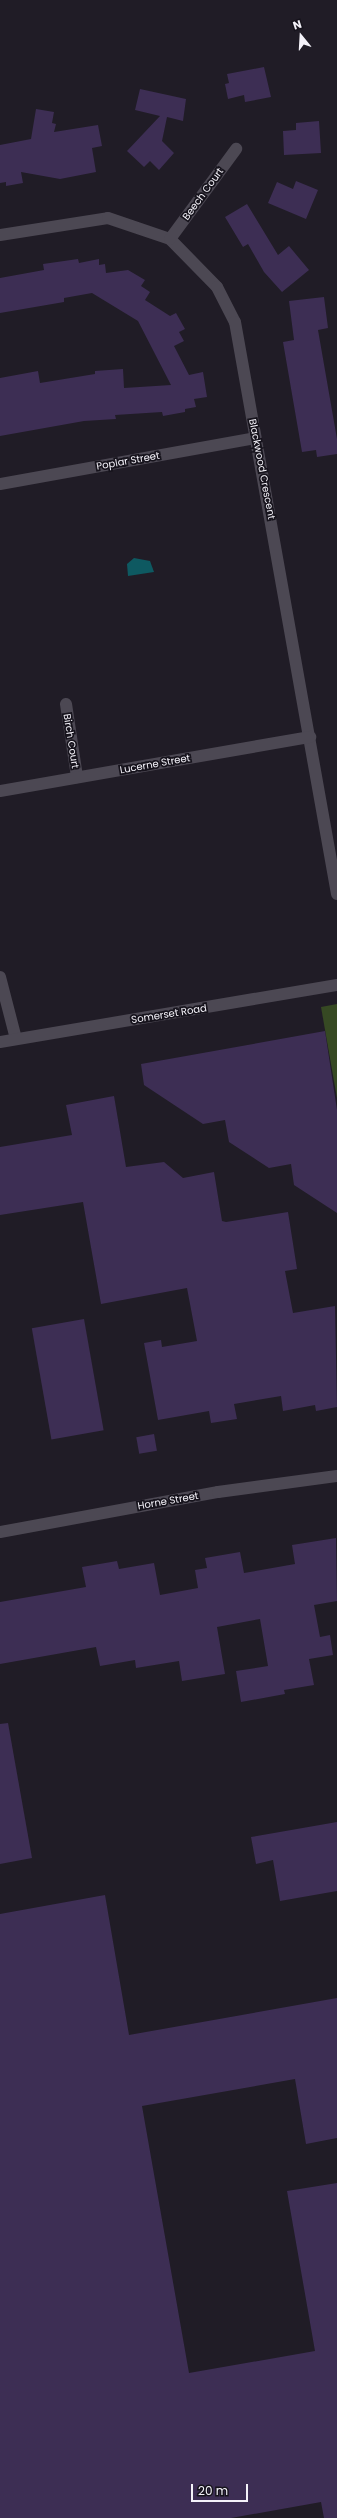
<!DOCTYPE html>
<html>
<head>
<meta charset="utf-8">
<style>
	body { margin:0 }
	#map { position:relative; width:337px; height:2518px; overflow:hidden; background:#201c26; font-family:Poppins,sans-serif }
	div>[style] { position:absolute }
	.green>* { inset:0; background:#364923 }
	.water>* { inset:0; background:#0e5961 }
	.building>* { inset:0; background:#3d2e54; transform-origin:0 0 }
	.minor>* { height:12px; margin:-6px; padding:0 6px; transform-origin:6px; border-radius:6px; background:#4c4853 }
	span { translate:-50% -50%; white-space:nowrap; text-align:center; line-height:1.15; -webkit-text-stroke:3.5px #16131c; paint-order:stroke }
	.street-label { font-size:10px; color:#f4f2f9 }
	.north { position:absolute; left:281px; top:16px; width:40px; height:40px; -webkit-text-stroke:3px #16131c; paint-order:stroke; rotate:342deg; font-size:11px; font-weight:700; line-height:16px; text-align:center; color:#f4f2f9 }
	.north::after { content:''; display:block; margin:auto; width:14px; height:18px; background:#f4f2f9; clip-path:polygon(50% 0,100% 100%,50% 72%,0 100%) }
	.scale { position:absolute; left:191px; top:2484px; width:57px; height:18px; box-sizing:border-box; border:2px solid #f4f2f9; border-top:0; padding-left:5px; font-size:12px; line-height:14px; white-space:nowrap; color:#f4f2f9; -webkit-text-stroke:3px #16131c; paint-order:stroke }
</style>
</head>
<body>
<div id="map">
	<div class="green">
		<i style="clip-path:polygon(337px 1004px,337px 1098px,321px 1007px)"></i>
	</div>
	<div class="water">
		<i style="clip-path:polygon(134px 558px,150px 561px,154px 572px,128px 576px,127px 564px)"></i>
	</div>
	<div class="building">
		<i style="clip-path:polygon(264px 67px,271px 97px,245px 102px,244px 95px,228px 99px,225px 84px,229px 83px,227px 74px)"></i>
		<i style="clip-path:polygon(140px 89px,186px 99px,183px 121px,167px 117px,162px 141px,174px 153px,159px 170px,150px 161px,144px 167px,127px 151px,160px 116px,135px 110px)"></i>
		<i style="clip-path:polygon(36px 109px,54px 112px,52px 123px,56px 124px,54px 132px,98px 125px,102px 146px,92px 148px,96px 172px,60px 179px,21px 172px,23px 183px,6px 186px,6px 182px,0 183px,0 145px,31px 139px)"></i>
		<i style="clip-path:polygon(319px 121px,321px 153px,284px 155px,283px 131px,296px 130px,296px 123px)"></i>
		<i style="clip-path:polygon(296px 181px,318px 190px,306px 219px,268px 203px,277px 182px,293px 189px)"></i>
		<i style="clip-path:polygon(247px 204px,278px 255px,289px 246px,309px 270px,282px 292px,264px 272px,248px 244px,243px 247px,225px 217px)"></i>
		<i style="clip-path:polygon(78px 259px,79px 263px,99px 259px,99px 265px,105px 264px,106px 273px,128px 270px,145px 280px,141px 286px,150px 292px,145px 300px,170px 316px,176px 313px,185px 329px,179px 332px,184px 341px,174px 346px,189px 375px,203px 372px,207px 397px,194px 399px,196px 407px,185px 409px,185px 412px,163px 416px,162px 412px,115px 415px,116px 419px,84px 421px,0 436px,0 378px,38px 371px,40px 383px,95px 374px,95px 371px,123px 369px,124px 388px,171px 385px,138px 321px,92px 293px,64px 298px,64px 302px,0 313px,0 278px,44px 270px,43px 264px)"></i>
		<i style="clip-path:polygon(324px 297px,328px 328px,318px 330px,337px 439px,337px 454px,317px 457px,316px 450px,302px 452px,283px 342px,294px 340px,289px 301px)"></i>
		<i style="clip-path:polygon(325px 1031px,337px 1110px,337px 1213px,294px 1185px,291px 1164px,269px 1168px,229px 1142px,225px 1120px,203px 1124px,144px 1085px,141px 1064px)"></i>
		<i style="clip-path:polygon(114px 1096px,126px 1167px,164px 1162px,183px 1178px,214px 1172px,222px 1221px,226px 1222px,288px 1212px,297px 1269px,285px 1271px,293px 1313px,335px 1306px,337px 1407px,316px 1411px,315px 1405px,283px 1411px,281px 1396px,234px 1404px,237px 1419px,211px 1423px,209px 1411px,158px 1420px,144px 1343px,161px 1340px,162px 1347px,197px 1341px,187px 1288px,101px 1304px,83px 1202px,0 1215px,0 1147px,72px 1135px,66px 1105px)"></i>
		<i style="left:84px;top:1319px;width:113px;height:53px;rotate:80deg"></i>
		<i style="left:154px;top:1434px;width:17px;height:18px;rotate:80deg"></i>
		<i style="clip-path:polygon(336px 1538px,337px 1601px,314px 1605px,320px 1637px,330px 1635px,333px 1655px,309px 1659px,314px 1685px,284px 1690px,285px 1694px,241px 1702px,236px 1671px,268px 1666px,260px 1619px,217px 1627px,225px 1674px,182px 1681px,179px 1661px,136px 1668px,135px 1660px,100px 1666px,96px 1647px,0 1664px,0 1602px,86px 1587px,82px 1567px,117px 1561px,119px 1569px,154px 1563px,160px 1595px,198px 1588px,195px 1570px,207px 1568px,205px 1558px,240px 1552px,244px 1573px,295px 1564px,292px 1545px)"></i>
		<i style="clip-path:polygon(8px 1723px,32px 1858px,0 1864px,0 1724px)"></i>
		<i style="clip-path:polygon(337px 1822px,337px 1891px,280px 1901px,273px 1860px,256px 1864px,251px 1837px)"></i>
		<i style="clip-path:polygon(105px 1895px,129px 2035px,337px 1998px,337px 2138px,306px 2144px,295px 2079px,142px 2106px,189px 2373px,315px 2351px,287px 2191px,337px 2183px,337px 2518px,324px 2518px,321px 2502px,231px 2518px,0 2518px,0 1914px)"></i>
	</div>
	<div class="minor">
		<i style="left:0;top:235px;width:109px;rotate:-8.9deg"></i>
		<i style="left:108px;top:218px;width:65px;rotate:18.7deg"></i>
		<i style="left:170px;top:239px;width:67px;rotate:45.6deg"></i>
		<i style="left:217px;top:287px;width:39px;rotate:63deg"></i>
		<i style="left:235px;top:322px;width:581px;rotate:79.89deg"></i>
		<i style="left:170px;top:239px;width:112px;rotate:-53.7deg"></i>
		<i style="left:0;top:484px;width:259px;rotate:-10.2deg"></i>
		<i style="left:66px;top:704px;width:74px;rotate:81.4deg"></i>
		<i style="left:0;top:791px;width:315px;rotate:-9.9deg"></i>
		<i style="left:0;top:977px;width:64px;rotate:75.5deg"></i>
		<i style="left:0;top:1042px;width:342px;rotate:-9.6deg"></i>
		<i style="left:0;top:1532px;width:222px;rotate:-10.4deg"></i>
		<i style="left:218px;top:1492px;width:120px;rotate:-7.7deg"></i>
	</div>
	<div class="street-label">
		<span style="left:203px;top:194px;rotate:-54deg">Beech Court</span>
		<span style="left:128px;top:461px;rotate:-10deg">Poplar Street</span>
		<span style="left:262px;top:469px;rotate:79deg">Blackwood Crescent</span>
		<span style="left:71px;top:741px;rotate:81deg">Birch Court</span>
		<span style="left:155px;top:764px;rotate:-10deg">Lucerne Street</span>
		<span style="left:169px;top:1014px;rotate:-9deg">Somerset Road</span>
		<span style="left:168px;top:1501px;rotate:-10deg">Horne Street</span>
	</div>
	<div class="north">N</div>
	<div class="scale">20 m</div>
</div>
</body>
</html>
